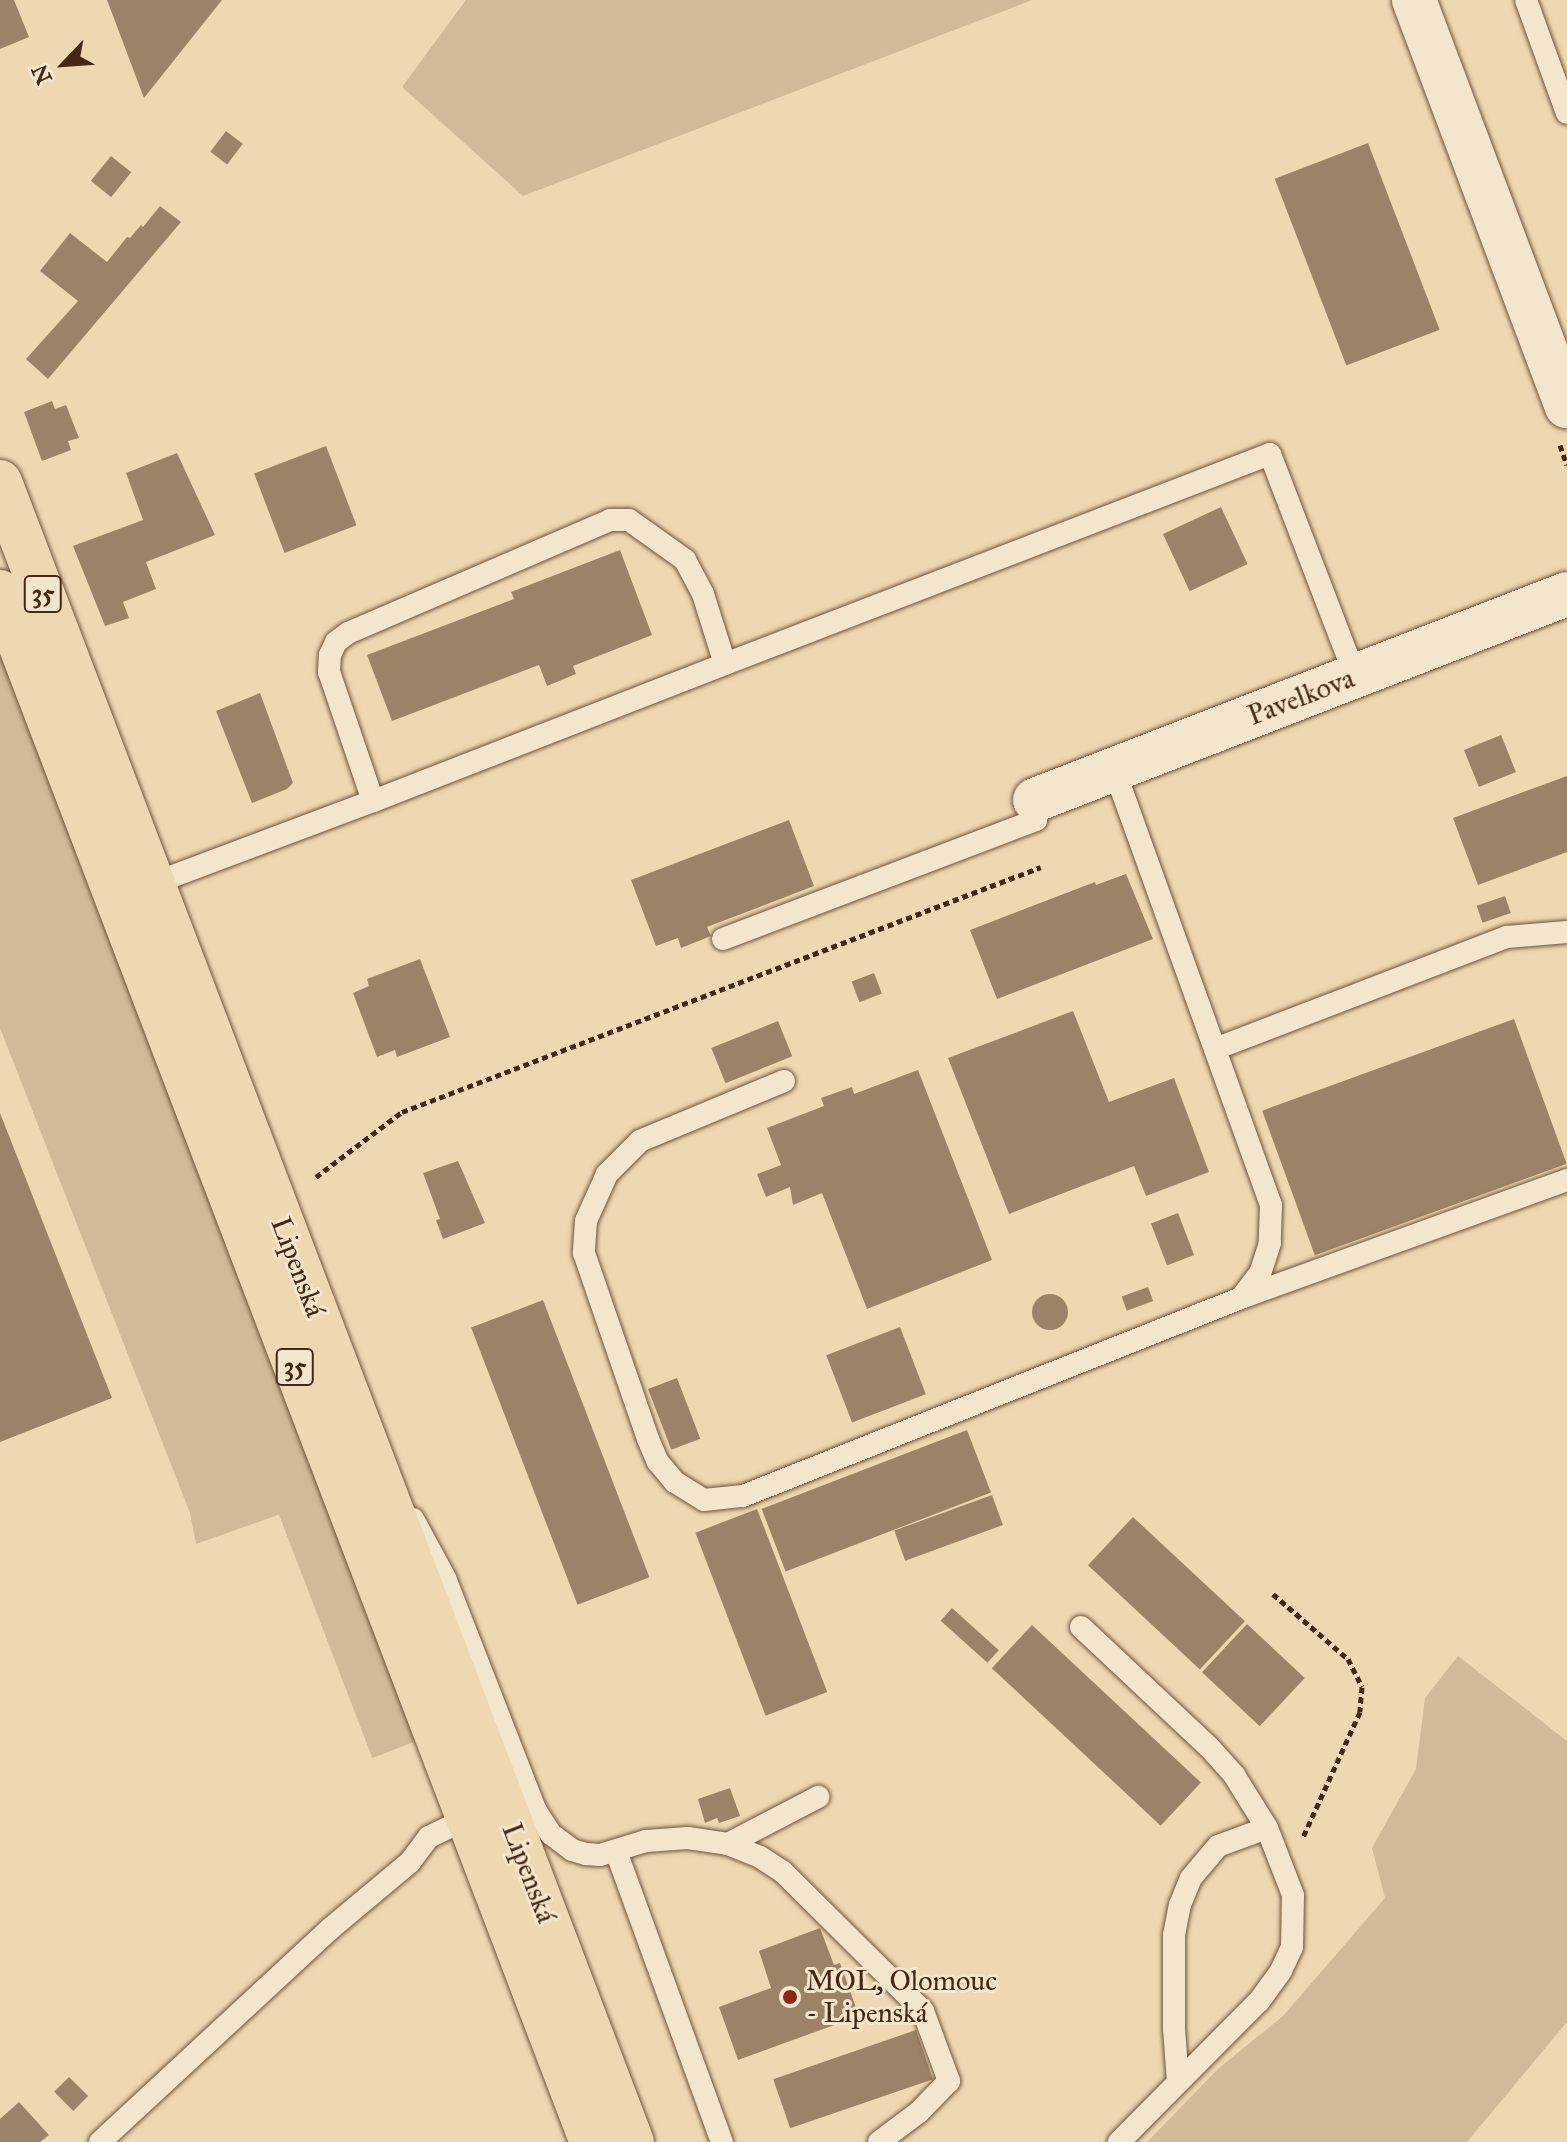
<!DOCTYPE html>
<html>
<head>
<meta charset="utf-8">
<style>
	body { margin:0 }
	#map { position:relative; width:1567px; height:2142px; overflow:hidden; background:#eed8b2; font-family:"IM FELL Great Primer",serif }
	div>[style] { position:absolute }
	.green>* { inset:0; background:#d1ba97; transform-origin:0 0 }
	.building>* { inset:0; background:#9c8367; transform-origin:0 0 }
	.round { border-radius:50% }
	.path>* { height:5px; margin-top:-2.5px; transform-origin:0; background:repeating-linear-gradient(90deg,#442715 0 6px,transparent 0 10px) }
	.roads { filter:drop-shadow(0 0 2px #6e533c) drop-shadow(0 0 2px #6e533c) }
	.service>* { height:22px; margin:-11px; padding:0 11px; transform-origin:11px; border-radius:11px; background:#f4e6cd }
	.minor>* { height:44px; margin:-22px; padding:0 22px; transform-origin:22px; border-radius:22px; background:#f4e6cd }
	.primary>* { height:44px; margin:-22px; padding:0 22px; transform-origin:22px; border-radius:22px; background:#eed8b2 }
	.dots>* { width:22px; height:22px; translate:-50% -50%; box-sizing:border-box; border:4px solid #f4e6cd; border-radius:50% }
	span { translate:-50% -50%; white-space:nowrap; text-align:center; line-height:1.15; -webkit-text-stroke:6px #f4e6cd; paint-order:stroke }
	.shield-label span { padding:2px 6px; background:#f4e6cd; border:2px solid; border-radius:6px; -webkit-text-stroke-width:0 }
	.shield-label { font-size:26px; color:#442715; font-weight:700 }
	.street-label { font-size:28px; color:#442715 }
	.poi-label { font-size:28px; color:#442715 }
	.left { translate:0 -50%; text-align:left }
	.north { position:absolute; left:24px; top:24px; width:80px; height:80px; -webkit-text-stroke:6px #f4e6cd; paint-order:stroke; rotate:245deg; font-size:22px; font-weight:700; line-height:32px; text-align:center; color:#442715 }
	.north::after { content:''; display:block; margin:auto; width:28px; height:36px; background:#442715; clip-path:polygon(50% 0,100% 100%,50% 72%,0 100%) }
</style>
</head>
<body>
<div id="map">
	<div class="green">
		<i style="clip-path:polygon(466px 0,1032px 0,523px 196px,402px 87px)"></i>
		<i style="left:0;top:654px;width:1164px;height:48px;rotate:69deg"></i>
		<i style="clip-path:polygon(0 728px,295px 1509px,196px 1544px,190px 1513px,0 1028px)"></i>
		<i style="clip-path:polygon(1458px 1656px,1567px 1741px,1567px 2022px,1467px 2142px,1147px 2142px,1219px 2068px,1283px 2016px,1385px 1898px,1372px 1848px,1416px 1769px,1425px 1698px)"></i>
	</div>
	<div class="building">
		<i style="clip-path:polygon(0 0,14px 0,29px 37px,0 49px)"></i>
		<i style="clip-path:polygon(107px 0,222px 0,144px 98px)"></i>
		<i style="left:226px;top:131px;width:21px;height:26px;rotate:37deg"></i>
		<i style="left:1368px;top:143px;width:200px;height:100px;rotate:69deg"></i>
		<i style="left:111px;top:156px;width:26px;height:32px;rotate:39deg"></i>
		<i style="clip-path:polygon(160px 206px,181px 222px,48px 379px,26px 359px,78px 301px,40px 271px,70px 233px,107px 262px,127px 237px,130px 238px,141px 225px,143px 227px)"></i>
		<i style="clip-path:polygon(52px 401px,55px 409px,66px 405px,79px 438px,68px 441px,71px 450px,42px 461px,24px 412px)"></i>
		<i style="left:326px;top:446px;width:85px;height:77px;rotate:69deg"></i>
		<i style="clip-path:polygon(177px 453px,215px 535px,146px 562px,156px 589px,123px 602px,129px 618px,105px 626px,73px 546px,143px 520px,126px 473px)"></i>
		<i style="left:1221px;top:507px;width:63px;height:64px;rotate:65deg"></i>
		<i style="clip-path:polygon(620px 550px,652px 635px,573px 666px,576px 674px,547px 686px,539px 665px,392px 721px,367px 655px,514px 599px,511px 592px)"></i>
		<i style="clip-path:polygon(260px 693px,293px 783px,287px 789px,252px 803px,216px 711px)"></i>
		<i style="left:1501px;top:735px;width:40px;height:40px;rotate:68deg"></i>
		<i style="clip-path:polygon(1567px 776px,1567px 852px,1478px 885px,1453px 818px)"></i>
		<i style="clip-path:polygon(789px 820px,814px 886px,707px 927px,711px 936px,681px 948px,678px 938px,656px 946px,631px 880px)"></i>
		<i style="clip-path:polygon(1126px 874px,1153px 939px,997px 999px,970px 930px,1087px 885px,1095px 882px,1096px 885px)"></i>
		<i style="left:1505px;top:896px;width:18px;height:30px;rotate:71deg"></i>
		<i style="clip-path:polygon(420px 959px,450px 1037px,397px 1057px,395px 1050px,377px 1057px,353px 993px,369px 986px,367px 979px)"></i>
		<i style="left:874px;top:973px;width:22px;height:24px;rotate:69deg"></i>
		<i style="clip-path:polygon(1073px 1011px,1109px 1102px,1174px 1078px,1209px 1172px,1146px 1196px,1134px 1166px,1009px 1214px,948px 1058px)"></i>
		<i style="left:1514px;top:1019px;width:154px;height:268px;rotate:70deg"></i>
		<i style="left:778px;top:1021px;width:38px;height:72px;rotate:68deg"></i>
		<i style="clip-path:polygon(918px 1070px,992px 1260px,867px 1309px,822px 1193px,793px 1205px,790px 1187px,766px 1197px,757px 1174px,781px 1165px,767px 1128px,824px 1106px,821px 1098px,852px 1087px,854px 1094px)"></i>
		<i style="clip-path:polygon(0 1113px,112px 1398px,0 1442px)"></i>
		<i style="clip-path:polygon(458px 1161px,485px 1223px,443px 1239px,436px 1220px,440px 1219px,423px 1173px)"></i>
		<i style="left:1178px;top:1213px;width:45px;height:29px;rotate:69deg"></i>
		<i style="left:1148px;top:1287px;width:15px;height:28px;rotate:70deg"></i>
		<i class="round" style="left:1032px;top:1294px;width:36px;height:36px"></i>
		<i style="left:543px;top:1300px;width:297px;height:77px;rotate:69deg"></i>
		<i style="left:900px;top:1327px;width:72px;height:79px;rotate:69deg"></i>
		<i style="left:677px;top:1378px;width:65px;height:31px;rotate:69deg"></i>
		<i style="left:967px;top:1430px;width:67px;height:220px;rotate:69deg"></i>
		<i style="left:992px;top:1495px;width:32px;height:104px;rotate:70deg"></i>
		<i style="left:757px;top:1509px;width:196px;height:66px;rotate:69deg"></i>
		<i style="left:1133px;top:1517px;width:153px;height:66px;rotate:43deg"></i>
		<i style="left:952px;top:1608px;width:63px;height:17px;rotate:42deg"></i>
		<i style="left:1247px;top:1624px;width:79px;height:66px;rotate:43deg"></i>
		<i style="left:1032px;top:1625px;width:231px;height:59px;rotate:43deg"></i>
		<i style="clip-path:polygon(730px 1788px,740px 1816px,719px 1823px,717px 1818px,705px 1823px,698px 1799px)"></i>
		<i style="clip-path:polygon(820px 1928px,834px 1965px,840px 1963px,859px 2016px,738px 2060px,719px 2007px,771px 1988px,759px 1951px)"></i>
		<i style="left:916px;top:2030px;width:52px;height:151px;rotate:71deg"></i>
		<i style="left:69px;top:2077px;width:27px;height:21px;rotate:45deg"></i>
		<i style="clip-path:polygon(19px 2102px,49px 2135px,40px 2142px,0 2142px,0 2119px)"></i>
	</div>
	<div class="path">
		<i style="left:1560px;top:445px;width:21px;rotate:71deg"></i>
		<i style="left:316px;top:1177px;width:108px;rotate:-37.1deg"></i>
		<i style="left:402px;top:1112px;width:684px;rotate:-20.98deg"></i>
		<i style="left:1273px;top:1594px;width:99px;rotate:40.9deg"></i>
		<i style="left:1348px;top:1659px;width:31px;rotate:63deg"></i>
		<i style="left:1362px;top:1687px;width:25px;rotate:95deg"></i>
		<i style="left:1360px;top:1712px;width:137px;rotate:114.5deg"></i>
	</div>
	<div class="roads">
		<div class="service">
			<i style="left:1526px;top:0;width:120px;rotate:70.1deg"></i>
			<i style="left:610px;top:520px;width:19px"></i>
			<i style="left:629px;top:520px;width:69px;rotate:35.5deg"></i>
			<i style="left:685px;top:560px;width:38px;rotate:62deg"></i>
			<i style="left:703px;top:594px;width:73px;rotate:72.6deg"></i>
			<i style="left:725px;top:664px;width:378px;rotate:158.7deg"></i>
			<i style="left:373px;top:801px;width:136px;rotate:-108.8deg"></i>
			<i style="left:329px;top:672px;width:17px;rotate:-87deg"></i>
			<i style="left:330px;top:655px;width:14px;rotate:-65deg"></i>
			<i style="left:336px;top:642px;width:15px;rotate:-37deg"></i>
			<i style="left:348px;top:633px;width:285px;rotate:-23.3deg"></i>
			<i style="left:725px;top:664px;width:584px;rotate:-21.07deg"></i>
			<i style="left:1270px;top:454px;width:238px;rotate:69deg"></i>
			<i style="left:1114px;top:769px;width:463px;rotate:70.2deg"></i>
			<i style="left:1271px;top:1205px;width:38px;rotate:92deg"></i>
			<i style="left:1270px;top:1243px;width:32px;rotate:108deg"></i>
			<i style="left:1260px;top:1273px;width:30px;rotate:127deg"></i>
			<i style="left:152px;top:884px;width:236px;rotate:-20.6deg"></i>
			<i style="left:723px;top:939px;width:335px;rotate:-20.8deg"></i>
			<i style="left:1036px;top:820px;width:20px;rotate:-93deg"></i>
			<i style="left:1215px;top:1049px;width:313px;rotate:-21deg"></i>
			<i style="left:1507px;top:937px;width:60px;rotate:-4.8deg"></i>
			<i style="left:784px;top:1081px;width:156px;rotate:157.4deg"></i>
			<i style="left:640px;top:1141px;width:47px;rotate:135deg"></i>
			<i style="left:607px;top:1174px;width:51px;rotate:114.1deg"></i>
			<i style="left:586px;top:1221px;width:32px;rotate:94deg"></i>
			<i style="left:584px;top:1253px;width:197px;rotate:71deg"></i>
			<i style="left:648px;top:1439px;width:25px;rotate:67deg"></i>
			<i style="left:658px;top:1462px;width:26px;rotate:50deg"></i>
			<i style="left:675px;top:1482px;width:34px;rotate:32deg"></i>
			<i style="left:704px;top:1500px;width:39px;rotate:-6deg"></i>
			<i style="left:743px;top:1496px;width:536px;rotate:-21.68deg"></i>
			<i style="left:1241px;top:1298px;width:347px;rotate:-19.9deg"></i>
			<i style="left:413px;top:1519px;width:67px;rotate:61.5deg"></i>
			<i style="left:445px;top:1578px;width:250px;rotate:68.7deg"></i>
			<i style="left:536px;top:1811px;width:27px;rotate:57deg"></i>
			<i style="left:551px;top:1834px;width:26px;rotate:37deg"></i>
			<i style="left:572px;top:1850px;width:15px;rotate:16deg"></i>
			<i style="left:586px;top:1854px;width:14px;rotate:4deg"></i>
			<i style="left:600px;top:1855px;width:48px;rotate:-16.9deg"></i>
			<i style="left:646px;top:1841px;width:42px;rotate:-4.1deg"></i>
			<i style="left:688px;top:1838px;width:40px;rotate:8.5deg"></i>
			<i style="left:728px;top:1844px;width:35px;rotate:22deg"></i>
			<i style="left:760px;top:1857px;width:27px;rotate:33deg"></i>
			<i style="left:783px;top:1872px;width:197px;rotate:44.8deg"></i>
			<i style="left:923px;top:2011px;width:75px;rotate:69.6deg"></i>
			<i style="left:949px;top:2081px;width:43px;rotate:134.1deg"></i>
			<i style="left:919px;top:2112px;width:50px;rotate:143.1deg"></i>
			<i style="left:1081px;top:1627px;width:175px;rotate:43.2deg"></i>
			<i style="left:1209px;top:1747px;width:38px;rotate:48deg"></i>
			<i style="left:1234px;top:1775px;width:62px;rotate:58.1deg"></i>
			<i style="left:1267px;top:1828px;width:72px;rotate:68.8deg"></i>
			<i style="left:1293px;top:1895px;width:52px;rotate:91.1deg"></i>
			<i style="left:1292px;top:1947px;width:26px;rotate:115deg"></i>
			<i style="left:1281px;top:1971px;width:37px;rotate:126deg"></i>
			<i style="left:1259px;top:2001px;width:199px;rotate:134.8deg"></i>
			<i style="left:728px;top:1844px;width:102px;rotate:-27.6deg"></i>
			<i style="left:616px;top:1851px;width:310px;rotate:70deg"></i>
			<i style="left:1178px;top:2082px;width:53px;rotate:-94.3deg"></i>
			<i style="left:1174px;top:2029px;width:94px;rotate:-90deg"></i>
			<i style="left:1174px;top:1935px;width:31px;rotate:-79deg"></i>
			<i style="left:1180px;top:1905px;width:29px;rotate:-68deg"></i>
			<i style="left:1191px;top:1878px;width:42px;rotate:-49.8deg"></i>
			<i style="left:1218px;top:1846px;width:52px;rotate:-20.2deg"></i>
			<i style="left:100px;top:2142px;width:313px;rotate:-42.8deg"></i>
			<i style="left:330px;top:1929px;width:104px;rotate:-39.9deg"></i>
			<i style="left:410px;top:1862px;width:31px;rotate:-53deg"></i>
			<i style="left:429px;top:1837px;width:43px;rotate:-26deg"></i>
		</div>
		<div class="minor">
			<i style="left:1414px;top:0;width:434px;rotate:69.4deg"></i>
			<i style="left:1035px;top:800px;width:570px;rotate:-21.17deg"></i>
		</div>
		<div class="primary">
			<i style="left:0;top:482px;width:1776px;rotate:69.16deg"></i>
			<i style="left:0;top:592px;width:1659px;rotate:69.1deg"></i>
		</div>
	</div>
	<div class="dots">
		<i style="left:790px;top:1997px;background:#8f2418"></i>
	</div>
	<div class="shield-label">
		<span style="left:43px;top:594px">35</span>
		<span style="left:295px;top:1367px">35</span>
	</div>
	<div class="street-label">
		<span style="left:1301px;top:697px;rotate:-21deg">Pavelkova</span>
		<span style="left:298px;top:1267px;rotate:69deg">Lipenská</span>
		<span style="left:529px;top:1873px;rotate:69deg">Lipenská</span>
	</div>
	<div class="poi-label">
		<span class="left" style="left:806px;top:1997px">MOL, Olomouc<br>- Lipenská</span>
	</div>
	<div class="north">N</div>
</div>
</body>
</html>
